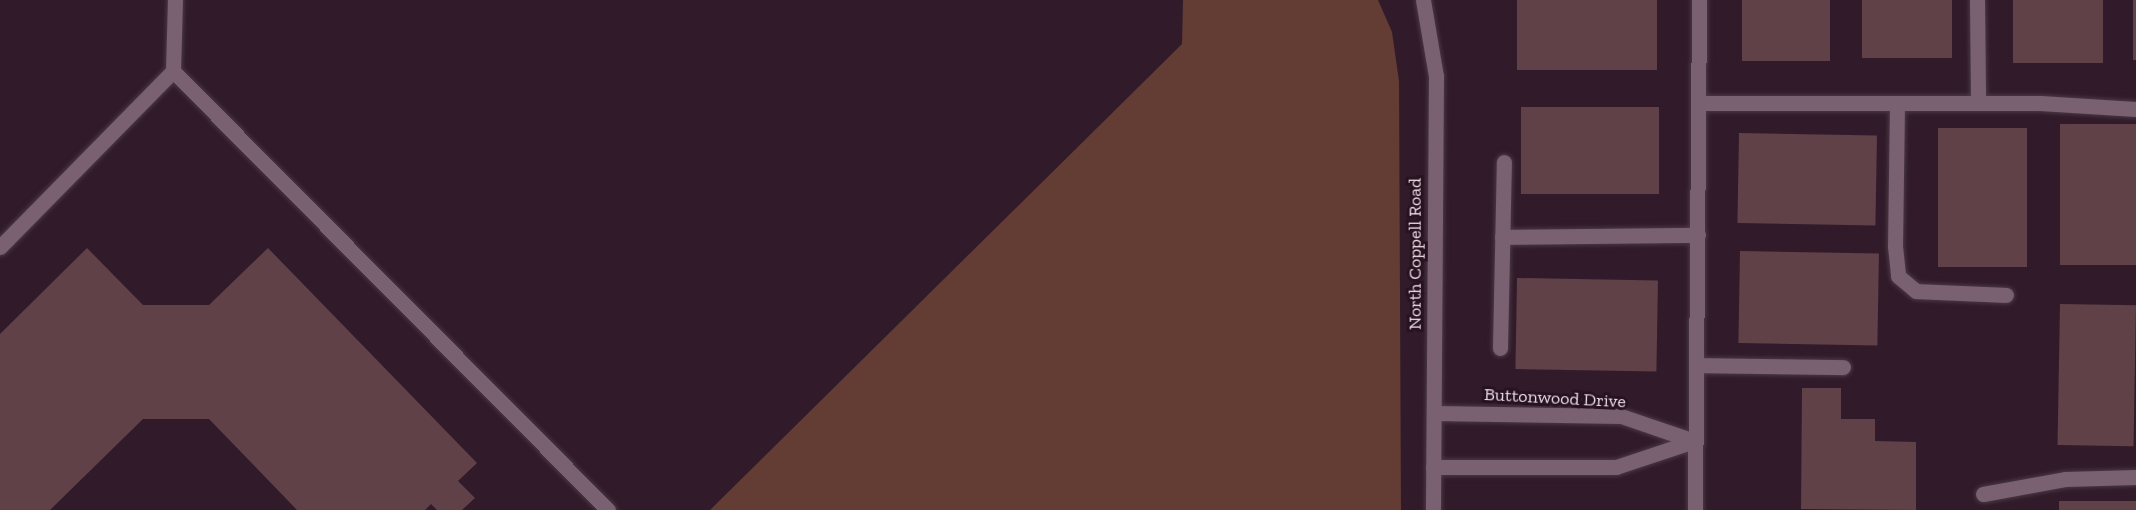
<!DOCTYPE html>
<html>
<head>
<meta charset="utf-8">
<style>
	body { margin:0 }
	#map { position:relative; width:2136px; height:510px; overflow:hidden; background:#311b2a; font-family:"Zilla Slab",serif }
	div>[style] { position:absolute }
	.green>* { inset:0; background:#633c34 }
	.building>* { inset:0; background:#5f4147; transform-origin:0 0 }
	.roads { filter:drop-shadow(0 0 2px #4b3945) drop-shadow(0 0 2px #4b3945) }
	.service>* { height:15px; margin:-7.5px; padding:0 7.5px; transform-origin:7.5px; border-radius:7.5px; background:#7a6172 }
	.minor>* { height:15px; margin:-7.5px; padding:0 7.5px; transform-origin:7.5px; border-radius:7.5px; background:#7a6172 }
	.tertiary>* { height:15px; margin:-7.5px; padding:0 7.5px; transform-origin:7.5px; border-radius:7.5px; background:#7a6172 }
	span { translate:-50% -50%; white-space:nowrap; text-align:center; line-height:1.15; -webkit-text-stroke:6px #261220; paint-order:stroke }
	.street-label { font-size:18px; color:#ecdde6 }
</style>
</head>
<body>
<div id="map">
	<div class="green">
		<i style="clip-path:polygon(1183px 0,1378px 0,1392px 32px,1399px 81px,1401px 510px,710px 510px,1182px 44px)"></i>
	</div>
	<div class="building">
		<i style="left:1517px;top:0;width:140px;height:70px"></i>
		<i style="left:1742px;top:0;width:88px;height:61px"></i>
		<i style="left:1862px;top:0;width:90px;height:58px"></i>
		<i style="left:2013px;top:0;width:90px;height:63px"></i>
		<i style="left:2133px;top:0;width:3px;height:60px"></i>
		<i style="left:1521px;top:107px;width:138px;height:87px"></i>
		<i style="left:2060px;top:124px;width:76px;height:141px"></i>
		<i style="left:1938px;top:128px;width:89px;height:139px"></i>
		<i style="left:1739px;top:133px;width:138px;height:90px;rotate:1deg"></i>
		<i style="clip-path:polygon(87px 248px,143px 305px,209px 305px,268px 248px,477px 463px,458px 481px,475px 498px,462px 510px,437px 510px,431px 504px,425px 510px,297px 510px,209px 419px,143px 419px,50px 510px,0 510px,0 334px)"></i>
		<i style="left:1740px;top:251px;width:139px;height:92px;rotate:1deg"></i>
		<i style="left:1517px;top:278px;width:141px;height:91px;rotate:1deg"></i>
		<i style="left:2060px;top:304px;width:76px;height:141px;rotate:1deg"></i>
		<i style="clip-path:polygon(1802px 388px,1841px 388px,1841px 419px,1875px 419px,1875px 441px,1916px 442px,1916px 510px,1801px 509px)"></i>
		<i style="left:2059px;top:501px;width:77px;height:9px"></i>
	</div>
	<div class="roads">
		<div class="service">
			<i style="left:1977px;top:0;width:103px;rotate:89.4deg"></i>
			<i style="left:173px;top:71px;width:618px;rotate:45.26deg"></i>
			<i style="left:1700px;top:103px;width:340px"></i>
			<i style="left:2040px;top:103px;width:96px;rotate:3.6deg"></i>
			<i style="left:1897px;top:104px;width:142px;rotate:90.8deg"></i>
			<i style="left:1895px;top:246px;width:30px;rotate:84deg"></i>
			<i style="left:1898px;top:276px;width:23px;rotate:40deg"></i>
			<i style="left:1916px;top:291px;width:90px;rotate:2.5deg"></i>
			<i style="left:1502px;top:237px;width:196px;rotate:-0.6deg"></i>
			<i style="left:0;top:247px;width:247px;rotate:-45.5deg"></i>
			<i style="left:173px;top:71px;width:71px;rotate:-88.4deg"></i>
			<i style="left:1500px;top:348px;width:186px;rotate:-88.8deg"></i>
			<i style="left:1696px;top:365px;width:147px;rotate:0.8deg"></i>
			<i style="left:1983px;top:494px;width:83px;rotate:-10.4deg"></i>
			<i style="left:2065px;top:479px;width:71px;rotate:-1.6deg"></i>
			<i style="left:1695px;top:510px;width:510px;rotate:-89.55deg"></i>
		</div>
		<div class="minor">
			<i style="left:1434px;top:413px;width:187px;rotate:0.9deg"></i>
			<i style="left:1621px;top:416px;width:77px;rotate:18.9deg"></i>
			<i style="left:1433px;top:467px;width:183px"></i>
			<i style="left:1616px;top:467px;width:82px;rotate:-18.4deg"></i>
		</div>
		<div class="tertiary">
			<i style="left:1423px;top:0;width:77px;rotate:80.3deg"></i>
			<i style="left:1436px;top:76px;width:434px;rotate:90.4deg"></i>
		</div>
	</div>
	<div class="street-label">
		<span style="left:1415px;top:254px;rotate:-90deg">North Coppell Road</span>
		<span style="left:1555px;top:398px;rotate:3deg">Buttonwood Drive</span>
	</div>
</div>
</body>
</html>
